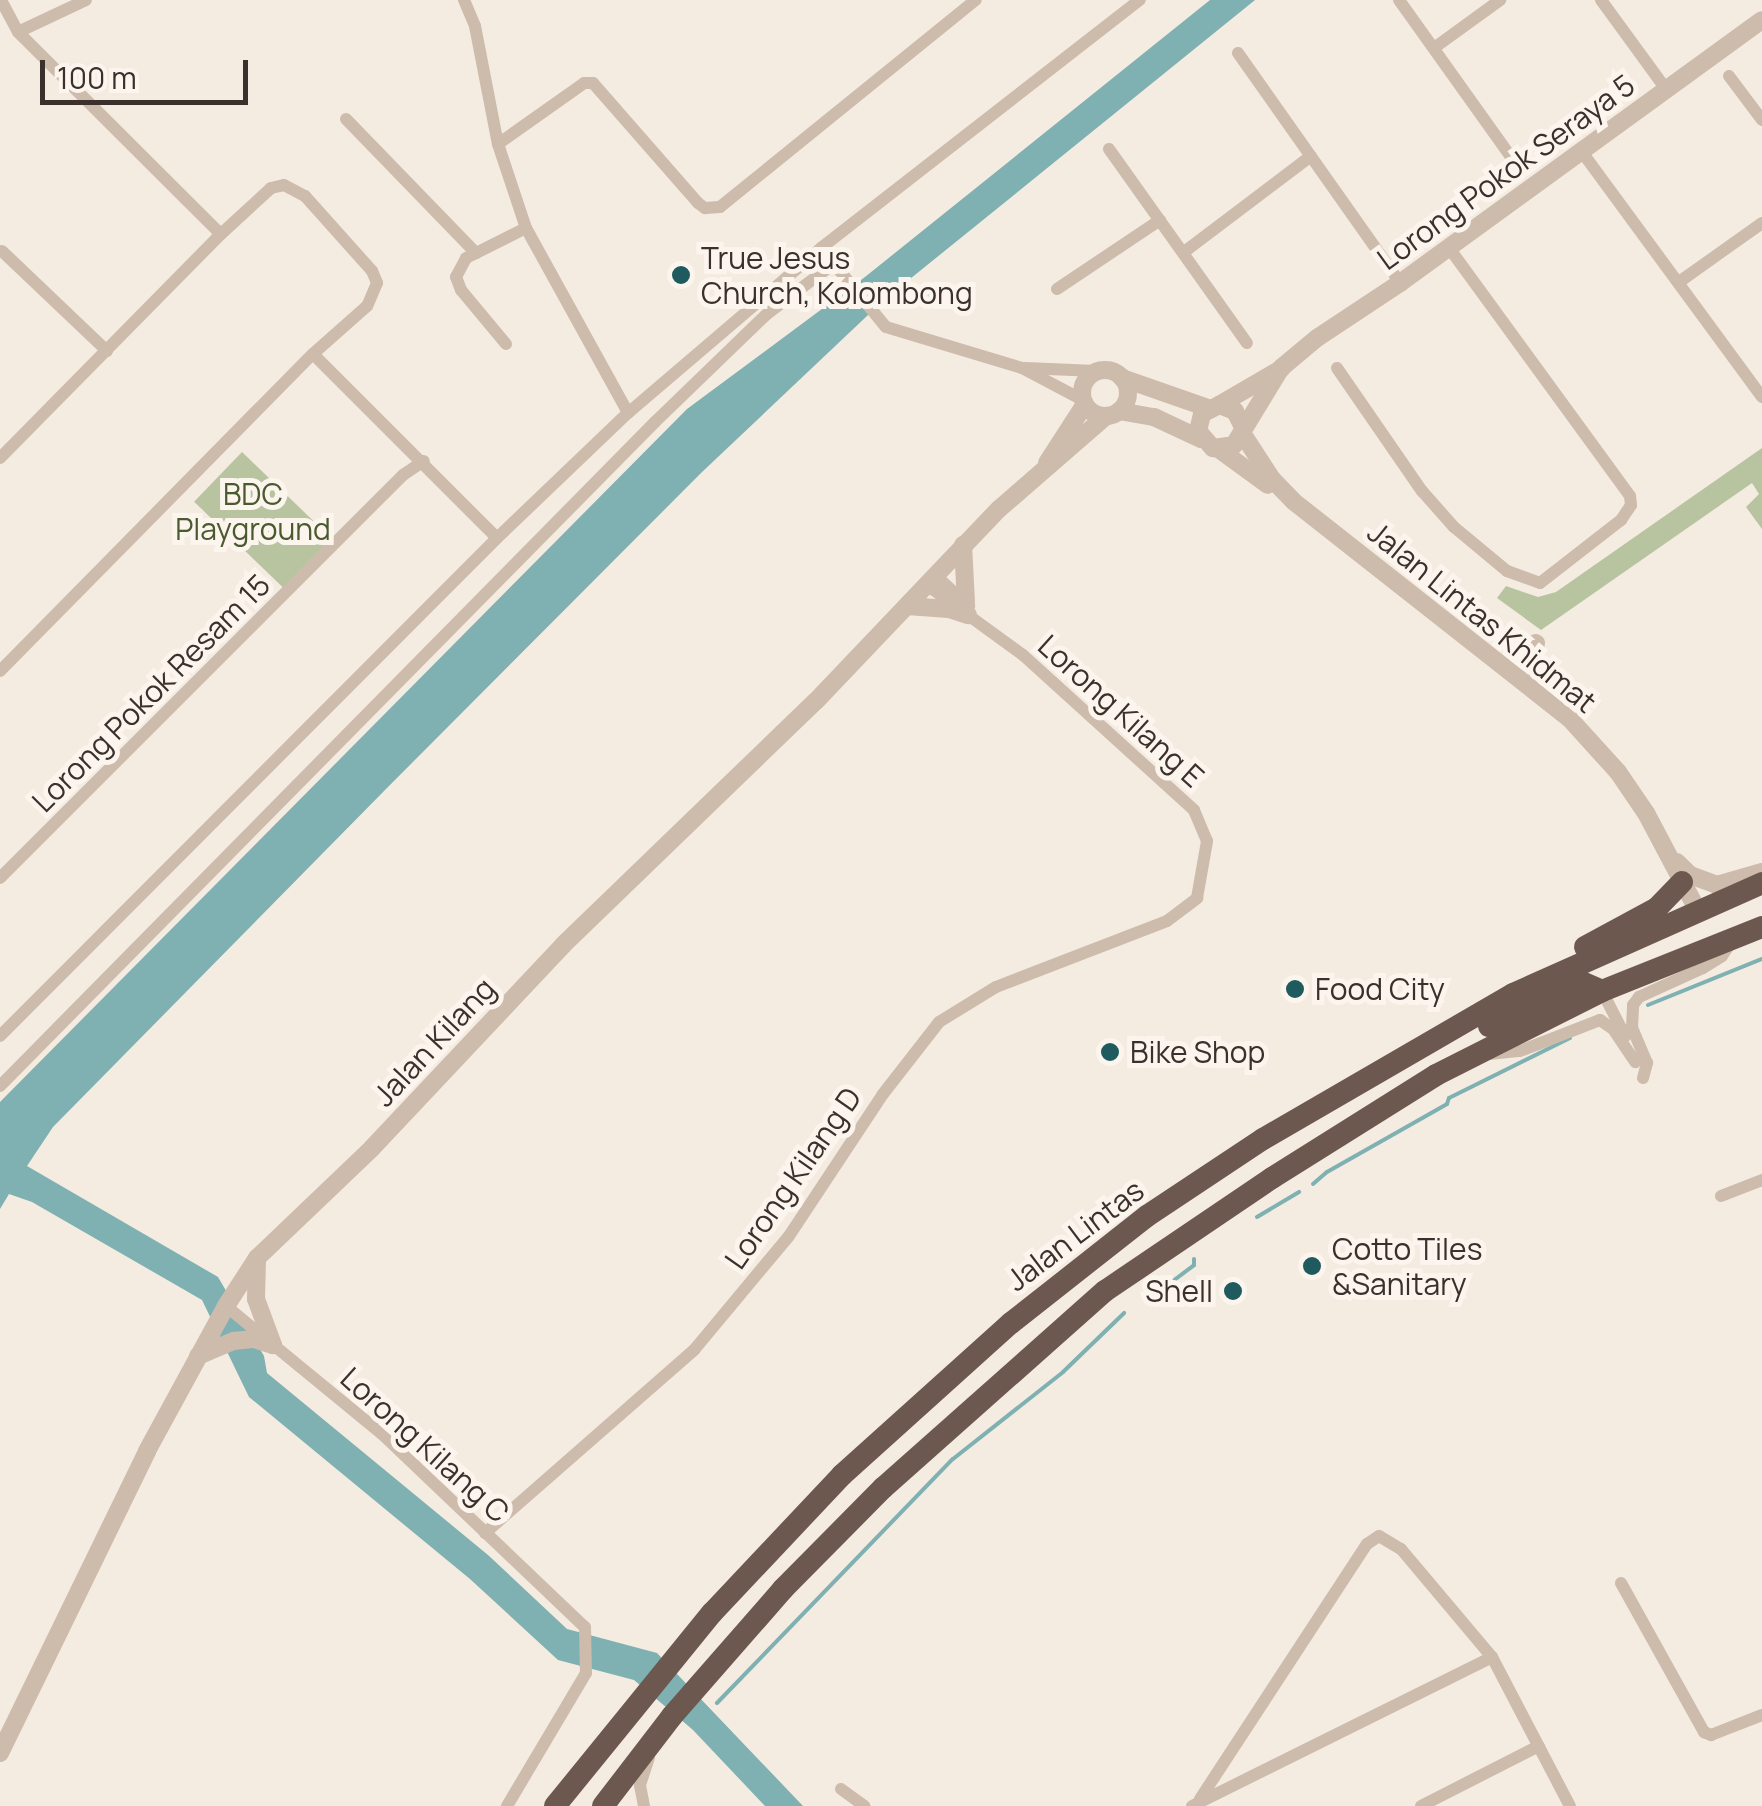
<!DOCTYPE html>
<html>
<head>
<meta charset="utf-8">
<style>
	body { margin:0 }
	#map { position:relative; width:1762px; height:1806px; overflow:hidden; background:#f4ebe1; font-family:Manrope,sans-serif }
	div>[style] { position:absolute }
	.green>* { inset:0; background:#b8c4a0; transform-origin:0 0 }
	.water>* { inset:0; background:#7fb0b2 }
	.stream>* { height:4px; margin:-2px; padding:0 2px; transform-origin:2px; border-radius:2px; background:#7fb0b2 }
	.minor>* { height:12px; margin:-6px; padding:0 6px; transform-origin:6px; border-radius:6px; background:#cdbbac }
	.tertiary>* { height:18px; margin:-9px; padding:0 9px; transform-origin:9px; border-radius:9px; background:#cdbbac }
	.tertiary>.ring { margin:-9px; padding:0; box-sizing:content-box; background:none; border:18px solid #cdbbac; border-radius:50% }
	.trunk>* { height:22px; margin:-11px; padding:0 11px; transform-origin:11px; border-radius:11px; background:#6c584f }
	.dots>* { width:28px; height:28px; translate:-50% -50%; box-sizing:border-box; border:5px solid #fbf5ee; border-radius:50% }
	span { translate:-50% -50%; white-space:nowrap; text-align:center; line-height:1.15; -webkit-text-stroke:10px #fbf5ee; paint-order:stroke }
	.street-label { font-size:30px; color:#3b302b }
	.poi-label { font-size:30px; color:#3b302b }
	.left { translate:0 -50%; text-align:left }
	.right { translate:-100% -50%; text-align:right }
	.park-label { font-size:30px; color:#4a5a2e }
	.scale { position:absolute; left:40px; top:60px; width:208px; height:45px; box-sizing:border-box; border:5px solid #3b302b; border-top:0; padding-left:12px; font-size:30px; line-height:35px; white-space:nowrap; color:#3b302b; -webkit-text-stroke:8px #fbf5ee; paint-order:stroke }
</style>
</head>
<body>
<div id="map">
	<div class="green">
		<i style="clip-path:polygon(1762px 448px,1762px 529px,1746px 507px,1759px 494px,1752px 483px,1541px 630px,1497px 598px,1506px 586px,1538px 597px,1556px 592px)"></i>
		<i style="left:242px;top:452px;width:124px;height:69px;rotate:44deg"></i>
	</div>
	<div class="water">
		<i style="clip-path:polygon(1210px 0,1255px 0,905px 283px,968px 302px,965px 310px,891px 295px,886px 298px,701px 473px,385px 790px,53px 1127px,27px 1166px,218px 1277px,264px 1356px,267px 1373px,488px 1555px,567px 1629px,657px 1653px,803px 1806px,765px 1806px,693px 1730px,634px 1680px,558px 1660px,470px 1579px,249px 1397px,202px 1300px,32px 1202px,9px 1194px,0 1209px,0 1102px,687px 409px,865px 277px)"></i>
	</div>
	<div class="stream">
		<i style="left:1648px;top:1005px;width:123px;rotate:-22deg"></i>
		<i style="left:1313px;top:1184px;width:18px;rotate:-41deg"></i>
		<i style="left:1327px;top:1172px;width:138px;rotate:-29.5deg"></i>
		<i style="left:1447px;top:1104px;width:6px;rotate:-72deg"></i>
		<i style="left:1449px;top:1098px;width:135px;rotate:-26.4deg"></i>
		<i style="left:1257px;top:1217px;width:49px;rotate:-30.8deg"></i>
		<i style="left:1169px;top:1284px;width:31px;rotate:-37deg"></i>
		<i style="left:1194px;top:1265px;width:6px;rotate:-90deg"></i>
		<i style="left:717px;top:1703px;width:339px;rotate:-46deg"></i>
		<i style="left:953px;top:1459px;width:140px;rotate:-38.3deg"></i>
		<i style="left:1063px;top:1372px;width:85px;rotate:-44deg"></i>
	</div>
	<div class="minor">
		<i style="left:1px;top:0;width:36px;rotate:62deg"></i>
		<i style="left:18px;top:32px;width:286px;rotate:44.9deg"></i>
		<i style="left:464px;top:0;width:28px;rotate:67deg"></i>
		<i style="left:475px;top:26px;width:120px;rotate:79deg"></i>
		<i style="left:498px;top:144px;width:89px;rotate:71.6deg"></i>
		<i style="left:526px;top:228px;width:211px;rotate:61.1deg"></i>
		<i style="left:1399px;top:0;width:201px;rotate:54.5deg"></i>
		<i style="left:1601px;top:0;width:110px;rotate:53.9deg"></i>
		<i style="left:18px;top:32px;width:75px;rotate:-25.2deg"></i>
		<i style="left:1434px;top:48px;width:82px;rotate:-36deg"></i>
		<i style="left:1238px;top:53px;width:281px;rotate:54.8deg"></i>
		<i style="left:1729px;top:76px;width:55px;rotate:53.1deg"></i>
		<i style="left:346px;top:119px;width:187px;rotate:45.9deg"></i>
		<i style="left:498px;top:144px;width:105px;rotate:-35.3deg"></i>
		<i style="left:584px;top:83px;width:9px"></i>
		<i style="left:593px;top:83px;width:159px;rotate:48.8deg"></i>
		<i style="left:698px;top:203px;width:9px;rotate:36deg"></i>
		<i style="left:705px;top:208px;width:15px;rotate:-4deg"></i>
		<i style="left:720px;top:207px;width:329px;rotate:-39deg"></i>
		<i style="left:1109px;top:149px;width:238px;rotate:54.6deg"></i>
		<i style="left:1582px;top:152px;width:304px;rotate:53.7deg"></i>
		<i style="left:821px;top:248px;width:102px;rotate:50.6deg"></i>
		<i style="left:886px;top:327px;width:142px;rotate:16.8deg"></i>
		<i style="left:1022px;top:368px;width:69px;rotate:27.7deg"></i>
		<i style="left:2px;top:251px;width:145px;rotate:43.6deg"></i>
		<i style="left:1184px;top:252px;width:159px;rotate:-37.1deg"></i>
		<i style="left:1679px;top:282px;width:102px;rotate:-35.4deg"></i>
		<i style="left:1057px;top:289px;width:124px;rotate:-33.8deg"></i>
		<i style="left:506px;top:344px;width:70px;rotate:-129.8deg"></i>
		<i style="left:461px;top:290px;width:14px;rotate:-111deg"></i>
		<i style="left:456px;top:277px;width:21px;rotate:-62deg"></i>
		<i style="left:466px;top:258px;width:67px;rotate:-26.6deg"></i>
		<i style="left:1025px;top:368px;width:71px;rotate:2.4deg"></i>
		<i style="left:1337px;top:368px;width:150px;rotate:55.4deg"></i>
		<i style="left:1422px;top:491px;width:48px;rotate:48.4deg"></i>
		<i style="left:1454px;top:527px;width:69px;rotate:39.7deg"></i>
		<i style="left:1507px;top:571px;width:35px;rotate:20deg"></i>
		<i style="left:1540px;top:583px;width:103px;rotate:-37.9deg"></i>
		<i style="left:1621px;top:520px;width:18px;rotate:-56deg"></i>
		<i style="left:1631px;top:505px;width:9px;rotate:-96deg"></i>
		<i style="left:1630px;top:496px;width:307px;rotate:-126.1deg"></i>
		<i style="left:0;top:458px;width:315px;rotate:-45.4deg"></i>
		<i style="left:221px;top:234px;width:68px;rotate:-42.6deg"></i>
		<i style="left:271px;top:188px;width:13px;rotate:-13deg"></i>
		<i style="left:284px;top:185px;width:24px;rotate:28deg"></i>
		<i style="left:305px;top:196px;width:101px;rotate:48.2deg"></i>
		<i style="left:372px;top:271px;width:13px;rotate:67deg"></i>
		<i style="left:377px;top:283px;width:25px;rotate:113deg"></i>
		<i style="left:367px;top:306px;width:72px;rotate:138.4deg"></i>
		<i style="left:313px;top:354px;width:260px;rotate:45deg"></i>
		<i style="left:936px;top:576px;width:45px;rotate:42.3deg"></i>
		<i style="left:0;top:671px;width:445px;rotate:-45.4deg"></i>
		<i style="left:0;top:878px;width:570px;rotate:-45deg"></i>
		<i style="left:403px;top:475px;width:25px;rotate:-34deg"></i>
		<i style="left:1602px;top:991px;width:51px;rotate:62.9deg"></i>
		<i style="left:0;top:1036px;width:704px;rotate:-45.06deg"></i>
		<i style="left:497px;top:538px;width:181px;rotate:-43.7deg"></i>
		<i style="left:628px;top:413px;width:254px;rotate:-40.5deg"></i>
		<i style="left:821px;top:248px;width:404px;rotate:-37.9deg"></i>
		<i style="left:1489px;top:1054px;width:31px;rotate:-6deg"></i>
		<i style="left:1520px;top:1051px;width:86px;rotate:-21.2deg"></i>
		<i style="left:1600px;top:1020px;width:16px;rotate:35deg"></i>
		<i style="left:1613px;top:1029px;width:40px;rotate:56deg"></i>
		<i style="left:1643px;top:1078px;width:16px;rotate:-75deg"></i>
		<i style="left:1647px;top:1063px;width:39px;rotate:-113deg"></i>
		<i style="left:1632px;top:1027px;width:22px;rotate:-87deg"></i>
		<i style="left:1633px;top:1005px;width:10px;rotate:-53deg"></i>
		<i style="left:1639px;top:997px;width:70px;rotate:-24.4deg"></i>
		<i style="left:1703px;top:968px;width:22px;rotate:-32deg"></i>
		<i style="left:1722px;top:956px;width:14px;rotate:-56deg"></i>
		<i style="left:0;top:1086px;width:933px;rotate:-45.39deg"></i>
		<i style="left:655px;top:422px;width:156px;rotate:-44deg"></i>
		<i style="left:767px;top:314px;width:83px;rotate:-37.1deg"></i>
		<i style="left:1721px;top:1196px;width:44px;rotate:-21.3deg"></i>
		<i style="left:226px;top:1306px;width:202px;rotate:39.4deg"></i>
		<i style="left:382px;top:1434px;width:280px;rotate:43.6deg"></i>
		<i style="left:585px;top:1627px;width:46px;rotate:88.8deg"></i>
		<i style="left:586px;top:1673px;width:155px;rotate:120.7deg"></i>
		<i style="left:485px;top:1533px;width:278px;rotate:-41.2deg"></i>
		<i style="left:694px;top:1350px;width:148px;rotate:-50.2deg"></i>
		<i style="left:789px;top:1236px;width:170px;rotate:-56.5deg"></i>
		<i style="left:883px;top:1094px;width:91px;rotate:-52.1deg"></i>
		<i style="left:939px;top:1022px;width:67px;rotate:-31.6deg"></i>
		<i style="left:996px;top:987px;width:183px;rotate:-21.1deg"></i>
		<i style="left:1167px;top:921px;width:38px;rotate:-37deg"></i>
		<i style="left:1197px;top:898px;width:58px;rotate:-80deg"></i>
		<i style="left:1207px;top:841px;width:34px;rotate:-113deg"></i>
		<i style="left:1194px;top:810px;width:231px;rotate:-137.8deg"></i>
		<i style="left:1023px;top:655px;width:117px;rotate:-144deg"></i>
		<i style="left:1621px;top:1583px;width:171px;rotate:60.9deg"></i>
		<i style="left:1704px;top:1732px;width:8px;rotate:23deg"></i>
		<i style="left:1711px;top:1735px;width:55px;rotate:-21.4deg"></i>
		<i style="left:841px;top:1789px;width:29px;rotate:36deg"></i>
		<i style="left:1200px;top:1799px;width:305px;rotate:-56.8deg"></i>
		<i style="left:1367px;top:1544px;width:14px;rotate:-34deg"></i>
		<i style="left:1379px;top:1536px;width:26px;rotate:31deg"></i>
		<i style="left:1401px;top:1549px;width:141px;rotate:49.9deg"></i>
		<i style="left:1492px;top:1657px;width:168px;rotate:62.4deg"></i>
		<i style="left:644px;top:1806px;width:21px;rotate:-101deg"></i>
		<i style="left:640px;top:1785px;width:29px;rotate:-72deg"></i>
		<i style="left:1192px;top:1806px;width:335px;rotate:-26.4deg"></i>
		<i style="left:1421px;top:1806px;width:132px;rotate:-27deg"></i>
	</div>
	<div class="tertiary">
		<i class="ring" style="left:1082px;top:370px;width:28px;height:28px"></i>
		<i style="left:1122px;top:378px;width:91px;rotate:19.2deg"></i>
		<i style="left:1219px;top:405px;width:72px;rotate:-30.1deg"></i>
		<i style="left:1119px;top:411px;width:36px;rotate:10deg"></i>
		<i style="left:1154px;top:417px;width:52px;rotate:25.1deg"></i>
		<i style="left:1243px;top:427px;width:18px;rotate:-117deg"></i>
		<i style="left:1235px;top:411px;width:17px;rotate:-159deg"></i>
		<i style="left:1219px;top:405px;width:19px;rotate:152deg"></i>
		<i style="left:1202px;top:414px;width:17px;rotate:103deg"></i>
		<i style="left:1198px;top:431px;width:23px;rotate:49deg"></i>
		<i style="left:1213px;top:448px;width:21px;rotate:-8deg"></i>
		<i style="left:1234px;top:445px;width:90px;rotate:-58.6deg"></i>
		<i style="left:1281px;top:368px;width:47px;rotate:-39.8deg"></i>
		<i style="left:1317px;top:338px;width:100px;rotate:-33.5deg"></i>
		<i style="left:1400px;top:283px;width:447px;rotate:-36deg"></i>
		<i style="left:1242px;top:433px;width:55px;rotate:56.9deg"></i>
		<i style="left:1272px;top:479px;width:30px;rotate:46deg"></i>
		<i style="left:1293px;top:501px;width:351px;rotate:38.2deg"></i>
		<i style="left:1569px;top:718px;width:73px;rotate:47.8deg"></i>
		<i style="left:1618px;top:772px;width:50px;rotate:55.7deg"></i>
		<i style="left:1646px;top:813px;width:113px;rotate:62.1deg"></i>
		<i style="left:1220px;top:450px;width:59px;rotate:36.1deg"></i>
		<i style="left:1047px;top:463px;width:70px;rotate:-57.2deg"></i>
		<i style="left:963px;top:545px;width:57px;rotate:87deg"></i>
		<i style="left:907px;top:606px;width:42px;rotate:4.1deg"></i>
		<i style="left:949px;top:609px;width:20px;rotate:18deg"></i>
		<i style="left:1536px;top:643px;width:24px;rotate:107deg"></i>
		<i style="left:1529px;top:666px;width:25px;rotate:53deg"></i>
		<i style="left:1677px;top:862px;width:18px;rotate:45deg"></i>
		<i style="left:1690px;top:875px;width:29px;rotate:20deg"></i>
		<i style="left:1717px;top:885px;width:47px;rotate:-16.1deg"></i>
		<i style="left:257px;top:1258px;width:41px;rotate:91.4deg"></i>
		<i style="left:256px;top:1299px;width:49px;rotate:69.7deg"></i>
		<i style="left:198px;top:1356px;width:39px;rotate:-23deg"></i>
		<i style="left:234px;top:1341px;width:20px;rotate:-6deg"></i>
		<i style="left:254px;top:1339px;width:20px;rotate:18deg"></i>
		<i style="left:0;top:1753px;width:336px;rotate:-64deg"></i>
		<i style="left:147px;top:1451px;width:165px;rotate:-61.4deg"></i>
		<i style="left:226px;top:1306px;width:57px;rotate:-57.1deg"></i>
		<i style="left:257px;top:1258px;width:159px;rotate:-43.7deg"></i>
		<i style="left:372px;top:1148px;width:279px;rotate:-46.7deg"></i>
		<i style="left:563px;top:945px;width:351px;rotate:-44deg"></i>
		<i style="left:816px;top:701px;width:265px;rotate:-46.4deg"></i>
		<i style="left:999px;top:509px;width:142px;rotate:-41deg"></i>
	</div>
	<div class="trunk">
		<i style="left:1585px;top:947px;width:82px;rotate:-28.4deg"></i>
		<i style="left:1657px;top:908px;width:36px;rotate:-46deg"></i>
		<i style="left:1489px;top:1026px;width:101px;rotate:-26.6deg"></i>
		<i style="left:1579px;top:981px;width:25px;rotate:23deg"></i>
		<i style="left:555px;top:1806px;width:249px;rotate:-50.9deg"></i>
		<i style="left:712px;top:1613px;width:190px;rotate:-46.7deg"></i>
		<i style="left:842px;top:1475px;width:227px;rotate:-42deg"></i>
		<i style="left:1011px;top:1323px;width:173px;rotate:-38.2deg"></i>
		<i style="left:1147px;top:1216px;width:139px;rotate:-33.6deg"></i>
		<i style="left:1263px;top:1139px;width:289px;rotate:-30.1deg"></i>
		<i style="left:1513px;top:994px;width:273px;rotate:-24deg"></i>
		<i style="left:603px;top:1806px;width:113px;rotate:-52.5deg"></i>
		<i style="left:672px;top:1716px;width:169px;rotate:-48.8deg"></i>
		<i style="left:783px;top:1589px;width:142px;rotate:-45.3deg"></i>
		<i style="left:883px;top:1488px;width:297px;rotate:-41.6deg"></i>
		<i style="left:1105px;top:1291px;width:202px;rotate:-34.1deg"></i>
		<i style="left:1272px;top:1178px;width:194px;rotate:-32.1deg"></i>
		<i style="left:1436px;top:1075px;width:186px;rotate:-26.8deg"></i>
		<i style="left:1602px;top:991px;width:172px;rotate:-21.8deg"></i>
	</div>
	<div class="dots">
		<i style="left:681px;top:275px;background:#1f5a5e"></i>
		<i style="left:1295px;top:989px;background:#1f5a5e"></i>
		<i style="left:1110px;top:1052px;background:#1f5a5e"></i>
		<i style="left:1312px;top:1266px;background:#1f5a5e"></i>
		<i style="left:1233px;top:1291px;background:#1f5a5e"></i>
	</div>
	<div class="street-label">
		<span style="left:1506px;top:172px;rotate:-36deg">Lorong Pokok Seraya 5</span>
		<span style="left:1482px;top:617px;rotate:39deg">Jalan Lintas Khidmat</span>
		<span style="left:151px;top:693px;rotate:-45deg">Lorong Pokok Resam 15</span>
		<span style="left:1121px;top:711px;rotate:42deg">Lorong Kilang E</span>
		<span style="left:434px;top:1042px;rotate:-47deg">Jalan Kilang</span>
		<span style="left:793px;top:1178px;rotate:-55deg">Lorong Kilang D</span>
		<span style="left:1075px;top:1235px;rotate:-37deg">Jalan Lintas</span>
		<span style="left:425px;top:1445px;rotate:42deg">Lorong Kilang C</span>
	</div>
	<div class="poi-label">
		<span class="left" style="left:701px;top:275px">True Jesus<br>Church, Kolombong</span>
		<span class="left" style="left:1315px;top:989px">Food City</span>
		<span class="left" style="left:1130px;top:1052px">Bike Shop</span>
		<span class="left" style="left:1332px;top:1266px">Cotto Tiles<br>&amp;Sanitary</span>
		<span class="right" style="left:1213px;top:1291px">Shell</span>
	</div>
	<div class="park-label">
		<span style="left:253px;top:511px">BDC<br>Playground</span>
	</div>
	<div class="scale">100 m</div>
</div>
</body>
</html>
